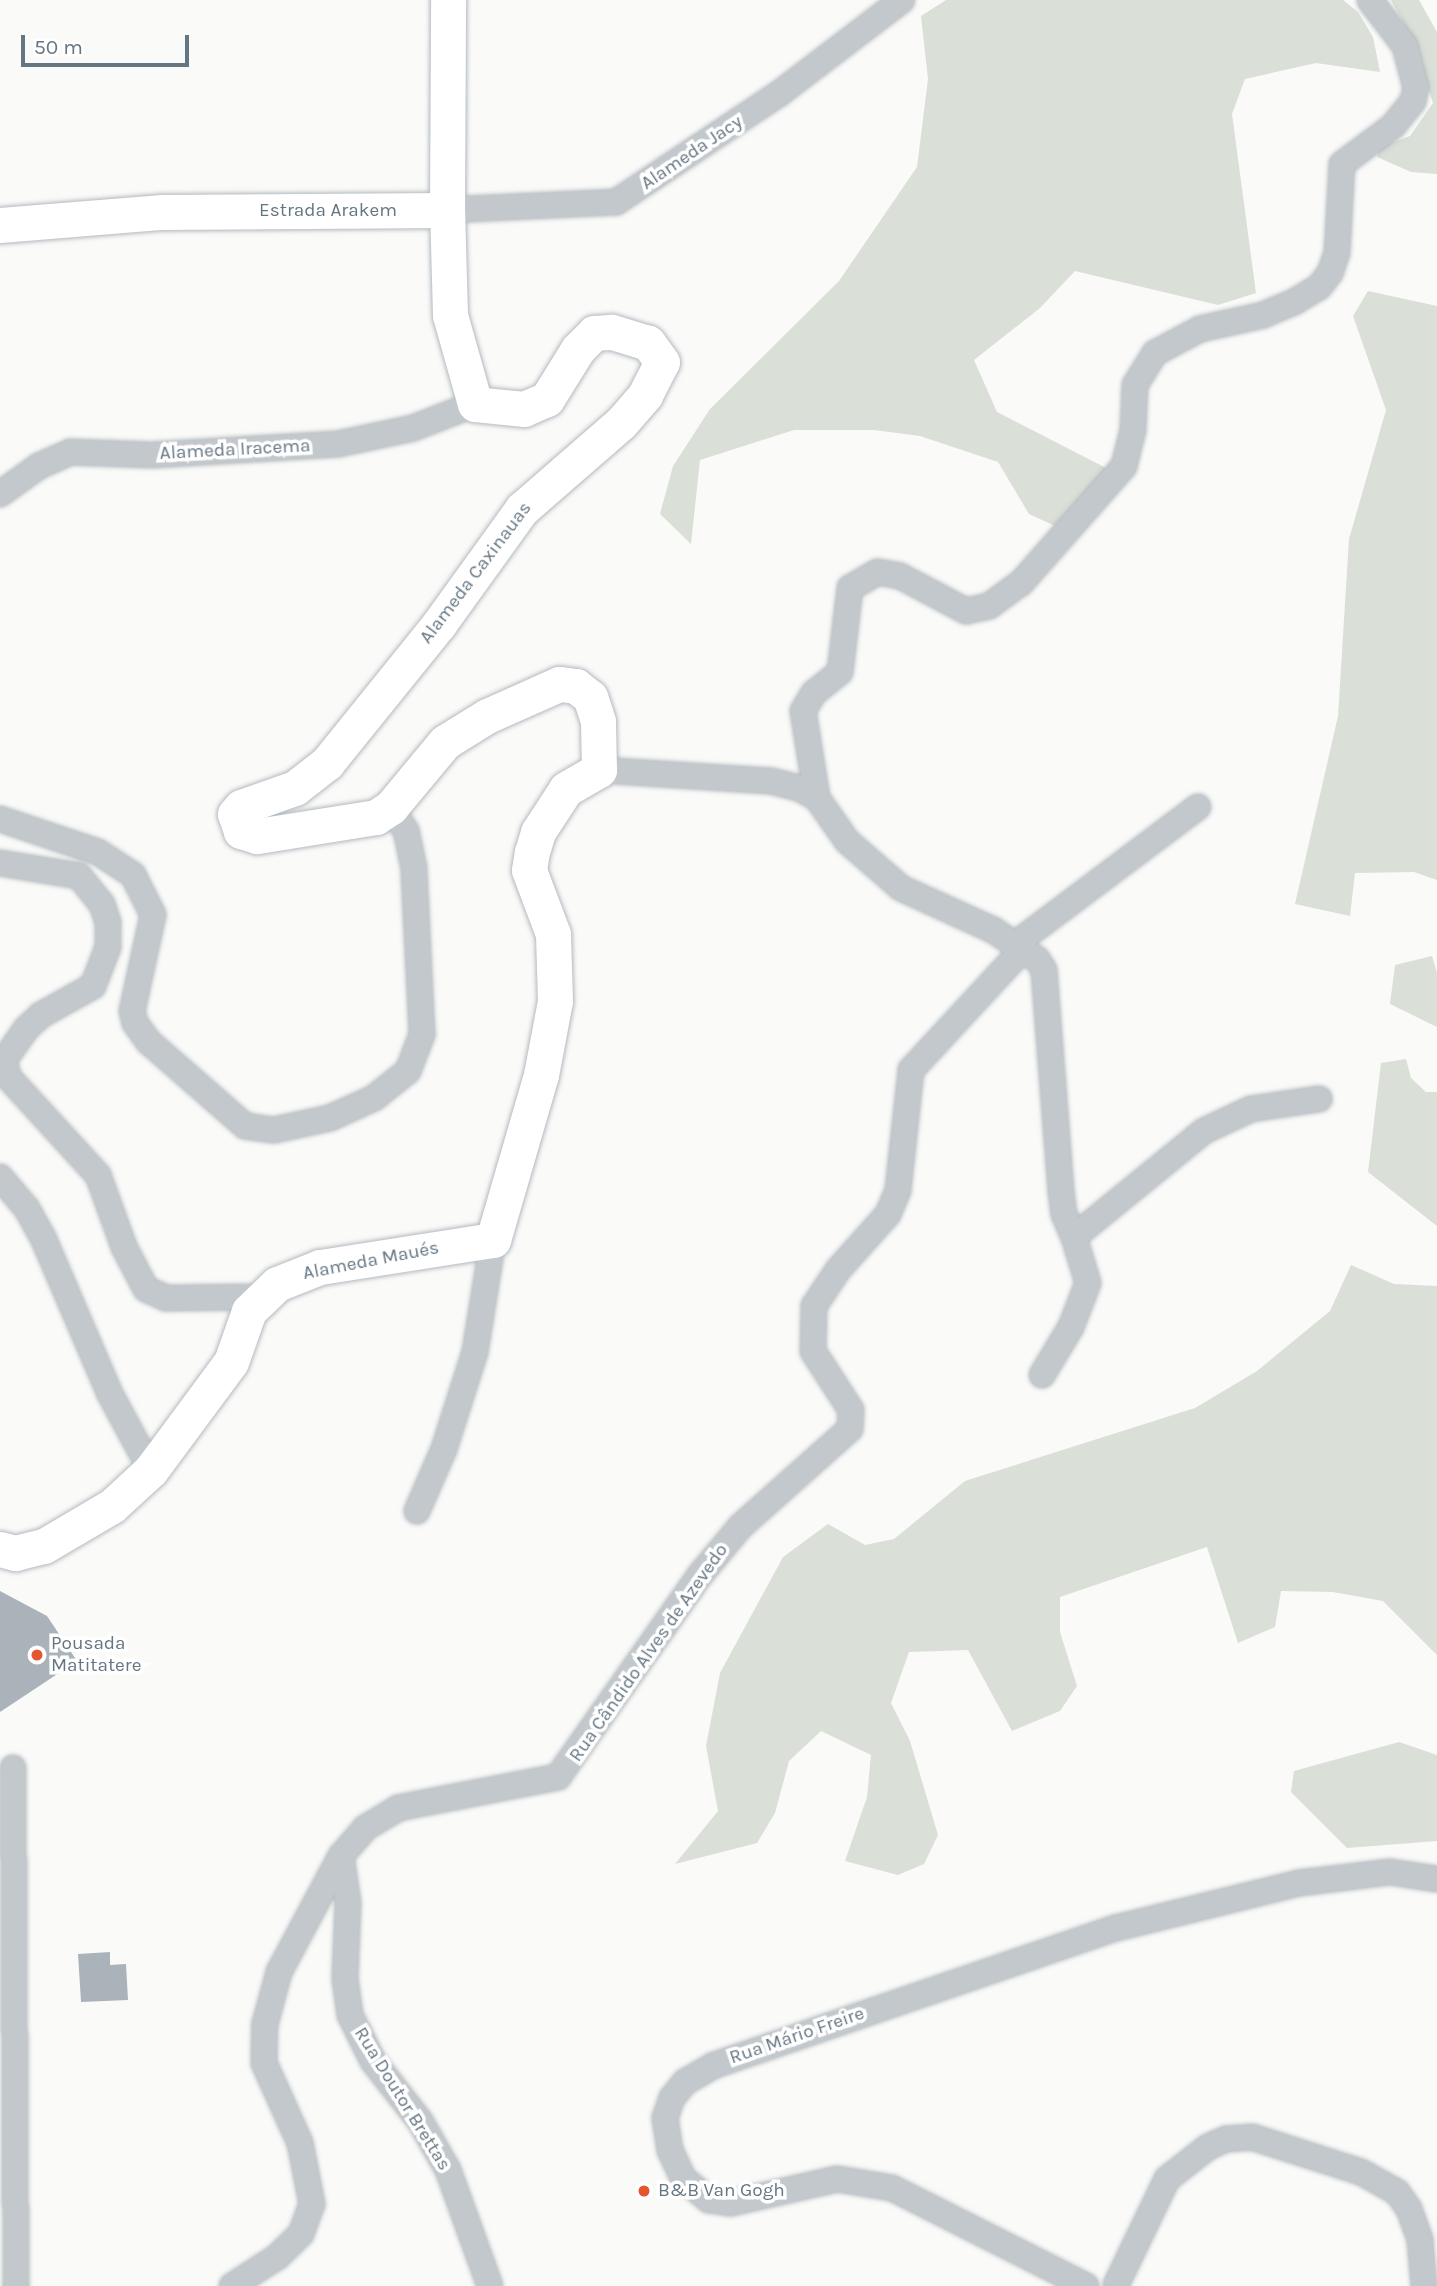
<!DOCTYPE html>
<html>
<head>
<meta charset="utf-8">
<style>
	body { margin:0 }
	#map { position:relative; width:1437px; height:2286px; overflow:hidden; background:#fafaf8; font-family:Karla,sans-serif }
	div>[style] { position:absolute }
	.green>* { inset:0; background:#dadfd7 }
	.building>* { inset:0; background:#aab3b9 }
	.roads { filter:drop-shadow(0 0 2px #b3babf) drop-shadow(0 0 2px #b3babf) }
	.street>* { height:24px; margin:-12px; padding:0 12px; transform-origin:12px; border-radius:12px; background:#c3c8cc }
	.secondary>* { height:35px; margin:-17.5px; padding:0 17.5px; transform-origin:17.5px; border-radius:17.5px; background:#fff }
	.dots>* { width:19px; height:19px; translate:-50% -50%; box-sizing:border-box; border:4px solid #fff; border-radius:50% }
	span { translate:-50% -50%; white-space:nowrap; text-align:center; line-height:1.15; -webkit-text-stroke:7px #fff; paint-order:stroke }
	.street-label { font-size:19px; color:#657683 }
	.poi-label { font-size:19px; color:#657683 }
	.left { translate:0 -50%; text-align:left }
	.scale { position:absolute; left:21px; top:35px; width:168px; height:32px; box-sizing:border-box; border:4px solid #657683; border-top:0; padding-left:9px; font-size:21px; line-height:24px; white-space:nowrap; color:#657683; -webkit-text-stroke:5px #fff; paint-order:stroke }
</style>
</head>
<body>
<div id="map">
	<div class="green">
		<i style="clip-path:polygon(946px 0,1343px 0,1358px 12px,1373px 37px,1380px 72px,1316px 63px,1245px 79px,1232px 114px,1256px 293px,1218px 305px,1075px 271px,1040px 308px,974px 360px,997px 412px,1108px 469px,1055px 526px,1029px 514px,998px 462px,920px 436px,874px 430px,794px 430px,700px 460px,691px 544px,660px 514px,673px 466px,710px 409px,839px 281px,917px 167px,928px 79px,921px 16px)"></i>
		<i style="clip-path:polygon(1391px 0,1419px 0,1437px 32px,1437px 174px,1411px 172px,1377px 157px,1380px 147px,1410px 136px,1433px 103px,1410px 35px)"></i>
		<i style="clip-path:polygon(1368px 291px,1437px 306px,1437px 880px,1414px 872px,1355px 873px,1350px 916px,1295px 904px,1338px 716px,1349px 539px,1386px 410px,1353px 316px)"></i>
		<i style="clip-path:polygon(1432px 956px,1437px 973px,1437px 1027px,1390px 1004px,1395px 965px)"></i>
		<i style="clip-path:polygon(1406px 1059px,1411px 1078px,1426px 1092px,1437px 1092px,1437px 1226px,1368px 1172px,1381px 1063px)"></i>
		<i style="clip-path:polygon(1351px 1265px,1394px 1284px,1437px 1286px,1437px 1655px,1383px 1601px,1333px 1592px,1281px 1591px,1275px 1627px,1238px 1643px,1207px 1547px,1060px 1597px,1060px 1632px,1077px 1686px,1060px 1711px,1012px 1731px,968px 1650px,909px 1652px,891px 1703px,910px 1741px,938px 1835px,924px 1864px,898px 1875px,845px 1861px,867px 1797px,871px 1755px,821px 1731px,789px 1761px,775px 1813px,757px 1843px,675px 1864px,718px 1811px,706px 1746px,720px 1673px,783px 1557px,828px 1524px,865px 1545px,894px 1539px,965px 1481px,1195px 1408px,1257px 1371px,1330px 1311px)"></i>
		<i style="clip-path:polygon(1399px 1742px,1437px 1755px,1437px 1841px,1347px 1848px,1291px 1792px,1294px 1771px)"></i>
	</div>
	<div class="building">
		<i style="clip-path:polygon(0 1591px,47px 1616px,77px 1661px,0 1712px)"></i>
		<i style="clip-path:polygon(110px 1952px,110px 1965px,126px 1964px,128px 2000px,81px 2002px,78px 1954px)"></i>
	</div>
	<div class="roads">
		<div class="street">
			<i style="left:447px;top:210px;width:169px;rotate:-2.7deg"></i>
			<i style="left:616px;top:202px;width:197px;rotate:-33.6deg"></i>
			<i style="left:780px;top:93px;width:153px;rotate:-37.3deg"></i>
			<i style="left:0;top:494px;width:48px;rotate:-35.7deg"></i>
			<i style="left:39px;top:466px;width:34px;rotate:-24deg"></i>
			<i style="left:70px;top:452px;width:82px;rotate:2.1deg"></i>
			<i style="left:152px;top:455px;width:186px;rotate:-3.4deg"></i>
			<i style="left:338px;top:444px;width:77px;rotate:-12deg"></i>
			<i style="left:413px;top:428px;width:66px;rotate:-21.2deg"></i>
			<i style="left:817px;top:798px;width:88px;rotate:-99.1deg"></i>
			<i style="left:803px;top:711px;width:21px;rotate:-59deg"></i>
			<i style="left:814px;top:693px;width:33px;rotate:-39deg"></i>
			<i style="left:840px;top:672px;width:85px;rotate:-83.2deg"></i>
			<i style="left:850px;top:588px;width:32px;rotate:-30deg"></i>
			<i style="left:878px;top:572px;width:22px;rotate:10deg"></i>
			<i style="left:900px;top:576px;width:75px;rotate:27.9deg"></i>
			<i style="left:966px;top:611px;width:24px;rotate:-12deg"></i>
			<i style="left:989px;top:606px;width:39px;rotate:-36deg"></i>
			<i style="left:1021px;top:583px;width:156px;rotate:-48.6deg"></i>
			<i style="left:1124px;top:466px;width:38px;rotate:-76deg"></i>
			<i style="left:1133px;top:429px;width:44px;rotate:-87.4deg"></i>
			<i style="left:1135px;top:385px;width:38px;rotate:-58deg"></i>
			<i style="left:1155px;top:353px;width:51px;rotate:-28.1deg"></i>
			<i style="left:1200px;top:329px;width:65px;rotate:-12.5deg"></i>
			<i style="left:1263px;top:315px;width:34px;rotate:-23deg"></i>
			<i style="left:1294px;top:302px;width:29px;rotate:-31deg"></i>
			<i style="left:1319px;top:287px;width:18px;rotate:-52deg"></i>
			<i style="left:1330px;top:273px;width:21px;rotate:-71deg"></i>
			<i style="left:1337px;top:253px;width:89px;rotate:-86.8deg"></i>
			<i style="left:1342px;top:164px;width:64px;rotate:-36.7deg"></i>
			<i style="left:1393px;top:126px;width:32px;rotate:-51deg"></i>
			<i style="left:1413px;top:101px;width:13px;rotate:-77deg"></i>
			<i style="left:1416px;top:88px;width:43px;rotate:-104.7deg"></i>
			<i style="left:1405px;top:46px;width:58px;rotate:-127.3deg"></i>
			<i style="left:0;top:819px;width:103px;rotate:18.6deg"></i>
			<i style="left:98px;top:852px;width:42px;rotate:33.3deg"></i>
			<i style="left:133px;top:875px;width:45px;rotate:63.4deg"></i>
			<i style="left:153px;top:915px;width:98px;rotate:102.3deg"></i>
			<i style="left:132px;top:1011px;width:12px;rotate:76deg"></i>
			<i style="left:135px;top:1023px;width:24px;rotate:54deg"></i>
			<i style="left:149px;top:1042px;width:128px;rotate:41.2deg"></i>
			<i style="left:245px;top:1126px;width:29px;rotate:8deg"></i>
			<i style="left:274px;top:1130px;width:57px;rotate:-12.1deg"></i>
			<i style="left:330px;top:1118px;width:48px;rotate:-24.4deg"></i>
			<i style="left:374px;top:1098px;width:43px;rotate:-38.5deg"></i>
			<i style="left:408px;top:1071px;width:40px;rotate:-69deg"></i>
			<i style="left:422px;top:1034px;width:166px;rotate:-92.8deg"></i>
			<i style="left:414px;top:868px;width:38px;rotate:-102deg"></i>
			<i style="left:406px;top:831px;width:28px;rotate:-122deg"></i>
			<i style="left:0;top:863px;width:80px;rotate:9.3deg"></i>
			<i style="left:79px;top:876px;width:36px;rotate:51deg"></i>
			<i style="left:102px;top:904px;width:20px;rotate:72deg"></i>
			<i style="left:108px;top:923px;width:24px;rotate:90deg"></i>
			<i style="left:108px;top:947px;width:42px;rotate:111deg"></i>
			<i style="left:93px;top:986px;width:60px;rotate:150.9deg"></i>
			<i style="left:41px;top:1015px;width:21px;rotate:137deg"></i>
			<i style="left:26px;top:1029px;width:39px;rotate:125deg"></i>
			<i style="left:4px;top:1061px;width:18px;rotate:74deg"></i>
			<i style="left:9px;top:1078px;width:132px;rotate:47.5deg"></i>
			<i style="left:98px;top:1175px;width:77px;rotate:70.1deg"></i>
			<i style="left:124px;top:1247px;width:47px;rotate:62.4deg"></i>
			<i style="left:146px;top:1289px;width:22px;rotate:24deg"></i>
			<i style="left:166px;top:1298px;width:96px;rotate:-0.6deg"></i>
			<i style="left:1014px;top:945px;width:230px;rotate:-36.9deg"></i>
			<i style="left:1022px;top:950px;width:17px;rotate:31deg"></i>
			<i style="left:1037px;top:959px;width:13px;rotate:58deg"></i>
			<i style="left:1044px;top:970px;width:222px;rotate:85.6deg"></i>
			<i style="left:1061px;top:1191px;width:23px;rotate:83deg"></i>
			<i style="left:1064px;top:1214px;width:25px;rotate:67deg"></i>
			<i style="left:0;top:1177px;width:42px;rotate:49.8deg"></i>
			<i style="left:27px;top:1209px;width:35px;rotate:61deg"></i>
			<i style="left:44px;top:1240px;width:168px;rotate:66.8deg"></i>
			<i style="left:110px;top:1394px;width:86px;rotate:61.7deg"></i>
			<i style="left:1042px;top:1375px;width:56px;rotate:-58.9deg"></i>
			<i style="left:1071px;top:1327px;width:47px;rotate:-68.9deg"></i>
			<i style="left:1088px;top:1283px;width:48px;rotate:-106.9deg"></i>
			<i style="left:1074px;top:1237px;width:168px;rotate:-39.2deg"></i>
			<i style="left:1204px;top:1131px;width:52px;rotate:-25.1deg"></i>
			<i style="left:1251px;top:1109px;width:69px;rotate:-8.4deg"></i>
			<i style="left:417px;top:1511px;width:68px;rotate:-66.5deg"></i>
			<i style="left:444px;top:1449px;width:102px;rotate:-72.3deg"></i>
			<i style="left:475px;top:1352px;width:113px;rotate:-80.9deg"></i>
			<i style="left:13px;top:1768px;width:518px;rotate:89.67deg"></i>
			<i style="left:341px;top:1856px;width:48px;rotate:81.5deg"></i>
			<i style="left:348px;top:1903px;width:76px;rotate:92.3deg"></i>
			<i style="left:345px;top:1979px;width:36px;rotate:82deg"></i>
			<i style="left:350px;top:2015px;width:51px;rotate:63.4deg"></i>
			<i style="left:373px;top:2061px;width:76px;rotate:51.9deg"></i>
			<i style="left:420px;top:2121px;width:56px;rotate:60.3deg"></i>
			<i style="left:448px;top:2170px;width:123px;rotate:70.1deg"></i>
			<i style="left:1116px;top:2285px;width:118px;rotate:-64.3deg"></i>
			<i style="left:1167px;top:2179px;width:52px;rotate:-38deg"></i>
			<i style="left:1208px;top:2147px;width:20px;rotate:-24deg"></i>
			<i style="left:1226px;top:2139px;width:26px;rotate:-4deg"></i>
			<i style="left:1252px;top:2137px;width:114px;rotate:17.8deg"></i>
			<i style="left:1361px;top:2172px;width:41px;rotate:29.1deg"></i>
			<i style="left:1397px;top:2192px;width:21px;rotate:55deg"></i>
			<i style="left:1409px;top:2209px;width:33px;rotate:70deg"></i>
			<i style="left:1420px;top:2240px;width:46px;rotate:85deg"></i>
			<i style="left:232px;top:2286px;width:54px;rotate:-32.8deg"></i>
			<i style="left:277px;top:2257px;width:33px;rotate:-44deg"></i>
			<i style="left:301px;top:2234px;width:32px;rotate:-70deg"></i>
			<i style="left:312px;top:2204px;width:62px;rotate:-101.1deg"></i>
			<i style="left:300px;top:2143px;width:88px;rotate:-114.2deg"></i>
			<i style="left:264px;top:2063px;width:39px;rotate:-89deg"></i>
			<i style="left:265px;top:2024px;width:54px;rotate:-74.9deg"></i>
			<i style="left:279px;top:1972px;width:132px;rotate:-61.9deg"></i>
			<i style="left:341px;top:1856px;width:37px;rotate:-49deg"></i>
			<i style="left:365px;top:1828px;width:39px;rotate:-31deg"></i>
			<i style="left:398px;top:1808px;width:163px;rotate:-11deg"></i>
			<i style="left:558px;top:1777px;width:247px;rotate:-54.9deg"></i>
			<i style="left:700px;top:1575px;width:64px;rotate:-50.1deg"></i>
			<i style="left:741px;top:1526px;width:146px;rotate:-41.7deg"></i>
			<i style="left:850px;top:1429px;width:19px;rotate:-87deg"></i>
			<i style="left:851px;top:1410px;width:70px;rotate:-122.8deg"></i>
			<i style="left:813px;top:1351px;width:45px;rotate:-88.7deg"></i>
			<i style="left:814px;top:1306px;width:43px;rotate:-56.3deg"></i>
			<i style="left:838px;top:1270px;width:75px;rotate:-48.2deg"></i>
			<i style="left:888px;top:1214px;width:26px;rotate:-67deg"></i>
			<i style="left:898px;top:1190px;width:121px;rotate:-83.8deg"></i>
			<i style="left:911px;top:1070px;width:163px;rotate:-47.2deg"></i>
			<i style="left:1022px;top:950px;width:35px;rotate:-145deg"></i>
			<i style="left:993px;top:930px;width:101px;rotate:-155.5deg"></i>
			<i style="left:901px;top:888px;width:72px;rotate:-139deg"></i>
			<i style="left:847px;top:841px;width:52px;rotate:-124.9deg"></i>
			<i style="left:817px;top:798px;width:21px;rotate:-151deg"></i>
			<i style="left:799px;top:788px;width:30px;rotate:-166deg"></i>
			<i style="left:770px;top:781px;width:171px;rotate:-176.3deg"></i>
			<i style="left:1086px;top:2286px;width:217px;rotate:-153.2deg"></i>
			<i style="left:892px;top:2188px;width:56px;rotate:-170.7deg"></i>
			<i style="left:837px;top:2179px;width:109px;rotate:167.2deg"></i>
			<i style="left:731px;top:2203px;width:22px;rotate:-172deg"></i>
			<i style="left:709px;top:2200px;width:34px;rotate:-140deg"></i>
			<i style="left:683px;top:2178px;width:31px;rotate:-115deg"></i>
			<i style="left:670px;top:2150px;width:32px;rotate:-99deg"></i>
			<i style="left:665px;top:2118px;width:21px;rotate:-71deg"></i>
			<i style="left:672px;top:2098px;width:21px;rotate:-51deg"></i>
			<i style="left:685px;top:2082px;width:34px;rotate:-30deg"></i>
			<i style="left:715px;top:2065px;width:424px;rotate:-18.9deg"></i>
			<i style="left:1116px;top:1928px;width:188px;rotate:-13.8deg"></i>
			<i style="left:1299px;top:1883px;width:92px;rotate:-6.9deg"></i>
			<i style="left:1390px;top:1872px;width:48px;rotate:8.5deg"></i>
		</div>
		<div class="secondary">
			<i style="left:0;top:225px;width:163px;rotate:-4.6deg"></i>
			<i style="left:162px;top:212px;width:285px;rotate:-0.4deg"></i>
			<i style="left:447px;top:210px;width:210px;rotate:-89.7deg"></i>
			<i style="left:0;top:1549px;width:16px;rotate:15deg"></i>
			<i style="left:15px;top:1553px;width:30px;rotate:-14deg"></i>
			<i style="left:44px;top:1546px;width:79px;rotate:-30.5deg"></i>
			<i style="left:112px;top:1506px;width:53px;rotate:-42.7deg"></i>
			<i style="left:151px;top:1470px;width:134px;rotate:-53.5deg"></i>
			<i style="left:231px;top:1362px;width:54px;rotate:-70.6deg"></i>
			<i style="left:249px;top:1311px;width:39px;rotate:-44deg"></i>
			<i style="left:277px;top:1284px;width:46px;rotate:-21.6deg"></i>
			<i style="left:320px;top:1267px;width:175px;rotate:-8.9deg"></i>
			<i style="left:493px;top:1240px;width:172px;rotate:-73.8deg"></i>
			<i style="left:541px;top:1075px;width:75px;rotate:-79.3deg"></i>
			<i style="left:555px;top:1001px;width:67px;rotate:-91.7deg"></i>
			<i style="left:553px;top:934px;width:68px;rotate:-110.6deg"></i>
			<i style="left:529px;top:870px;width:18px;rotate:-81deg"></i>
			<i style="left:532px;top:852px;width:21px;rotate:-73deg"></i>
			<i style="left:538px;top:832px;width:51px;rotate:-56.9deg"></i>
			<i style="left:566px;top:789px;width:38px;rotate:-30deg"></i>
			<i style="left:599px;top:770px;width:49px;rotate:-91.2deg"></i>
			<i style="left:598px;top:721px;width:25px;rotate:-108deg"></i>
			<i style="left:590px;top:697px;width:18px;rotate:-142deg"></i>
			<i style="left:576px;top:686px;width:17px;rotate:-173deg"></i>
			<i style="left:559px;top:684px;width:79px;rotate:156deg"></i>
			<i style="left:487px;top:716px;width:49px;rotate:148.2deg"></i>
			<i style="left:445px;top:742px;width:85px;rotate:129.7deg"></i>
			<i style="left:391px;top:807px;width:18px;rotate:146deg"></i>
			<i style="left:376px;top:817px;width:121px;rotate:170.9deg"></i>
			<i style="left:257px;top:836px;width:17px;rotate:-163deg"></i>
			<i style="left:241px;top:831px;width:18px;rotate:-109deg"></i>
			<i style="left:235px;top:814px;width:9px;rotate:-49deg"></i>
			<i style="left:241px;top:807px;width:57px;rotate:-19.4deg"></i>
			<i style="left:295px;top:788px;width:41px;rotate:-38deg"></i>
			<i style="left:327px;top:763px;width:179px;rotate:-51.1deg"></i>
			<i style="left:439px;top:624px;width:142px;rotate:-54.2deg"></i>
			<i style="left:522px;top:509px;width:131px;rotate:-41deg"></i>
			<i style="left:621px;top:423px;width:37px;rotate:-49deg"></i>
			<i style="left:645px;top:395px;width:37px;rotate:-63deg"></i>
			<i style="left:662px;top:362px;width:24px;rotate:-126deg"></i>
			<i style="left:648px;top:343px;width:39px;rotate:-163deg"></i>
			<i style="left:611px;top:332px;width:17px;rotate:177deg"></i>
			<i style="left:594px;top:333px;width:23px;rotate:135deg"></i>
			<i style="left:578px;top:349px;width:59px;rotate:121.8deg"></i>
			<i style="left:547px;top:399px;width:25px;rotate:157deg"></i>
			<i style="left:524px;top:409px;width:49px;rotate:-174.2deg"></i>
			<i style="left:475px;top:404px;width:92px;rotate:-105.7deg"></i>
			<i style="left:450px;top:315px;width:105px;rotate:-91.6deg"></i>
		</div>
	</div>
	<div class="dots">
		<i style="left:37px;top:1655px;background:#e4572e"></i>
		<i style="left:644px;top:2191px;background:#e4572e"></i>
	</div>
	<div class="street-label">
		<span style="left:692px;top:153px;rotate:-34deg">Alameda Jacy</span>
		<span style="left:328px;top:211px">Estrada Arakem</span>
		<span style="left:235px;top:450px;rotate:-3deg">Alameda Iracema</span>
		<span style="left:476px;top:573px;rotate:-53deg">Alameda Caxinauas</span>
		<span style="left:371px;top:1261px;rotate:-11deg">Alameda Maués</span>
		<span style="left:649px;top:1653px;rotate:-55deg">Rua Cândido Alves de Azevedo</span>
		<span style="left:797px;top:2036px;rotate:-19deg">Rua Mário Freire</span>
		<span style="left:402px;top:2099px;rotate:58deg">Rua Doutor Brettas</span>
	</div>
	<div class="poi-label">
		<span class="left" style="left:51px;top:1655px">Pousada<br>Matitatere</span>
		<span class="left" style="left:658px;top:2191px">B&amp;B Van Gogh</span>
	</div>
	<div class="scale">50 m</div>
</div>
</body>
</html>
